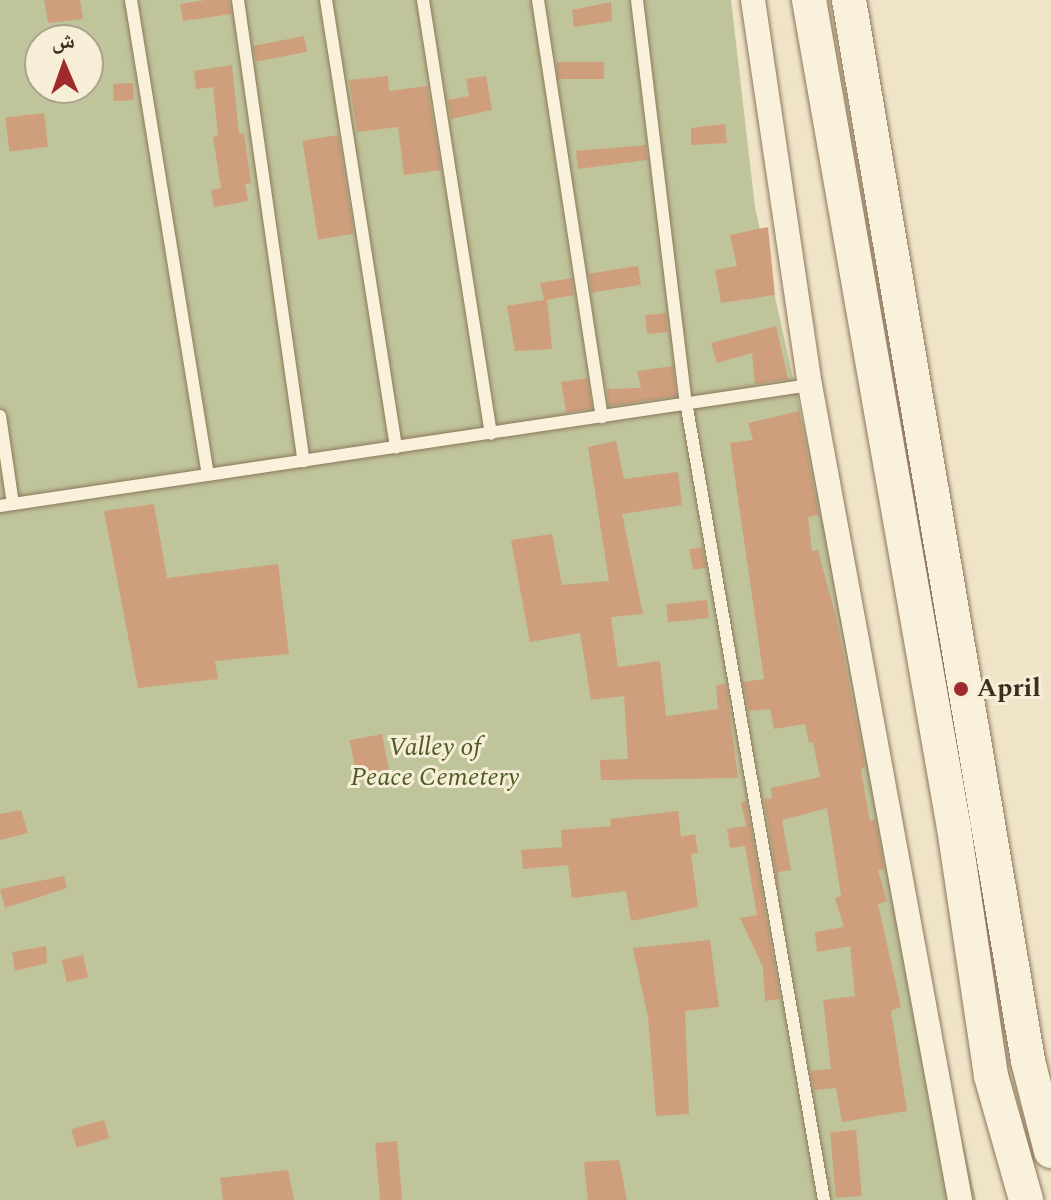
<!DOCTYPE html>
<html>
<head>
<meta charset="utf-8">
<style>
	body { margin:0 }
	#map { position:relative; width:1051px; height:1200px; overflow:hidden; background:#f0e4c8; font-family:Spectral,"Noto Naskh Arabic",serif }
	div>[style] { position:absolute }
	.cemetery>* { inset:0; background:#bfc49a }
	.building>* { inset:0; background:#cf9f7d; transform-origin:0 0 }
	.roads { filter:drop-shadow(0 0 2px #8d765c) drop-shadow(0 0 2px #8d765c) }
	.lane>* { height:12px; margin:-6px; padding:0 6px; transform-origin:6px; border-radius:6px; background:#faf1dc }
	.street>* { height:24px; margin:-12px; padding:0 12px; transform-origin:12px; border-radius:12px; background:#faf1dc }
	.secondary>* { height:34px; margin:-17px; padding:0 17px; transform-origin:17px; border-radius:17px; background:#faf1dc }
	.dots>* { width:22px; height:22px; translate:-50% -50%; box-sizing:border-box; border:4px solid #f7eed8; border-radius:50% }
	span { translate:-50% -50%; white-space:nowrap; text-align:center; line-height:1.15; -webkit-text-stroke:6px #f7eed8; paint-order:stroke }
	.poi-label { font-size:26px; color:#3d2e20; font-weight:700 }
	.left { translate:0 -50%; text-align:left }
	.park-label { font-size:26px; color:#4d5a26; font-style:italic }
	.north { position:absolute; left:24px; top:24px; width:80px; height:80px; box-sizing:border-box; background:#f7eed8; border:2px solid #ada18e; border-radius:50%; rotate:358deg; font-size:22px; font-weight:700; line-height:32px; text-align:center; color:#3d2e20 }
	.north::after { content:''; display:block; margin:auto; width:28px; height:36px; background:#9e2a2b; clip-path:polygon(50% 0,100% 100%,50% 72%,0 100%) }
</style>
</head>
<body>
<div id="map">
	<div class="cemetery">
		<i style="clip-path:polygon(evenodd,0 0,731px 0,755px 207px,976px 1200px,0 1200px,0 0,40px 40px,88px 40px,88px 88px,40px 88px,40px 40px)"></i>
	</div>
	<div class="building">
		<i style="clip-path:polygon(44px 0,80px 0,83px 19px,48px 23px)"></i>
		<i style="clip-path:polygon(205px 0,229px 0,231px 14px,183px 21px,180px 4px)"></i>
		<i style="clip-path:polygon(611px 2px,612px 21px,574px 27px,572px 10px)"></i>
		<i style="left:304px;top:36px;width:16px;height:52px;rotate:79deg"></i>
		<i style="left:604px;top:62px;width:17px;height:47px;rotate:90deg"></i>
		<i style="clip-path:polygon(232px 65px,239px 134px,244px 133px,251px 183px,245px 184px,248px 201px,214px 207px,211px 190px,221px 188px,213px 137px,218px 136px,213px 87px,196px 89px,194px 71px)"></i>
		<i style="clip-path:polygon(388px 76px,389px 91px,427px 86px,441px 170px,404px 175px,398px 127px,357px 132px,349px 80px)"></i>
		<i style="clip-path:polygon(486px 76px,492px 110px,451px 119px,448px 100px,469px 96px,466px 79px)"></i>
		<i style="left:133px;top:83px;width:17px;height:20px;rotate:87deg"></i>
		<i style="left:44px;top:113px;width:34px;height:39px;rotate:83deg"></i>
		<i style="clip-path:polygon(725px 124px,727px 143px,691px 145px,691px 128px)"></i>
		<i style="left:338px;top:135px;width:100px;height:36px;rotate:81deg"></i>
		<i style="clip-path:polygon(646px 145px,647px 160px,578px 169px,576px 151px)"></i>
		<i style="clip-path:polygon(768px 227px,775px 295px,721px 303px,715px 270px,737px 266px,730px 235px)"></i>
		<i style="left:638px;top:266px;width:19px;height:50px;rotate:81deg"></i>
		<i style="clip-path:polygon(572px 278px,574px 295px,547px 300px,552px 349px,515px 351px,507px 306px,544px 300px,540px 283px)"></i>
		<i style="left:666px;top:313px;width:19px;height:21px;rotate:84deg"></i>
		<i style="clip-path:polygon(776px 326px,788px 379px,755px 384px,752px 353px,717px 363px,711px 343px)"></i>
		<i style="clip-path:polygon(673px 366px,676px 396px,609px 406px,607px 389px,641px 388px,637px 371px)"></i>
		<i style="left:587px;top:378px;width:31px;height:26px;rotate:81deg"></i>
		<i style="clip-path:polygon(799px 411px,819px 515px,808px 517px,812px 551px,818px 550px,836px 617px,865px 766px,861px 770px,870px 821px,875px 820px,884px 869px,878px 870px,887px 901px,878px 904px,901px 1007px,891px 1011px,907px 1111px,842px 1122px,836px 1088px,814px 1090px,811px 1071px,831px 1069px,823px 1000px,855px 996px,850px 946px,817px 952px,815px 932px,844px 927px,835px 898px,841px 896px,827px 808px,782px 820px,791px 870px,778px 872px,779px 889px,764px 799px,772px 798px,771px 788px,820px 777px,813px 742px,809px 743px,805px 724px,774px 729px,770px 709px,749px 711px,743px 682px,764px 679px,730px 443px,753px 440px,748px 423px)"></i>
		<i style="clip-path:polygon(616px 441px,624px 479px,678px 472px,682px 505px,622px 514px,643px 614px,611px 617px,618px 667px,660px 661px,666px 716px,718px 709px,716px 685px,726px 684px,738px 778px,601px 780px,600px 760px,628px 759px,624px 696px,591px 700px,580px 633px,530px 642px,511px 540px,552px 534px,562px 585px,609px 581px,588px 447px)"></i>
		<i style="clip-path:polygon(154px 504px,167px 578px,278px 564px,289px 654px,215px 661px,218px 679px,138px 688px,104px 511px)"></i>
		<i style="left:702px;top:547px;width:21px;height:13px;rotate:79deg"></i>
		<i style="left:707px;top:600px;width:18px;height:41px;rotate:84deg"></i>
		<i style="left:382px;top:734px;width:36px;height:33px;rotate:79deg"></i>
		<i style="clip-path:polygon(746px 801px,780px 999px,765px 1001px,763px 967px,740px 918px,757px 915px,745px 846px,730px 848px,727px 829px,746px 826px,741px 802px)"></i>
		<i style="clip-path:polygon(21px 810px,28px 833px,0 840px,0 814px)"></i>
		<i style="clip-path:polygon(678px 811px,681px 837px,695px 834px,698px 853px,691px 854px,698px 907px,631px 921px,626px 891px,572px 898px,568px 865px,523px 869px,521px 850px,562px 847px,561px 830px,611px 826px,610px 819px)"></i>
		<i style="clip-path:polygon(64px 876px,67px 888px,5px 908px,0 889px)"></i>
		<i style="clip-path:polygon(710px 940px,719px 1007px,685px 1011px,689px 1114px,656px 1116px,648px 1017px,633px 948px)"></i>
		<i style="clip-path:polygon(46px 946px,47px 963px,15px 971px,12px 952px)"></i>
		<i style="left:83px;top:955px;width:23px;height:22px;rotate:77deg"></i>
		<i style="left:104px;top:1120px;width:19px;height:34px;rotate:74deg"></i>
		<i style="left:856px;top:1130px;width:66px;height:26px;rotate:85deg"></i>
		<i style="left:397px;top:1141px;width:59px;height:22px;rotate:85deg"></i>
		<i style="clip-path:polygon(619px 1160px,627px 1200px,588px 1200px,584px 1162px)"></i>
		<i style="clip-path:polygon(288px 1170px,294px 1200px,223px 1200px,220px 1178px)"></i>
	</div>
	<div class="roads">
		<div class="lane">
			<i style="left:131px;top:0;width:481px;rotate:80.8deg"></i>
			<i style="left:238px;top:0;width:466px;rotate:81.9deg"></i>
			<i style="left:326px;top:0;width:453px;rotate:81.1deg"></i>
			<i style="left:423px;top:0;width:439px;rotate:81.1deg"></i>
			<i style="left:538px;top:0;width:422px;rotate:81.3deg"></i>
			<i style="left:637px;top:0;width:405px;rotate:83.1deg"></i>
			<i style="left:686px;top:402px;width:810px;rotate:80.19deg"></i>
			<i style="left:0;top:416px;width:89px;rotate:81.6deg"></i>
			<i style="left:0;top:506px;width:819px;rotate:-8.5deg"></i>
		</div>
		<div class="street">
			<i style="left:753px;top:0;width:389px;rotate:81.6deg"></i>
			<i style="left:810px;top:385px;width:829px;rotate:79.57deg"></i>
		</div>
		<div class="secondary">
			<i style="left:809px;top:0;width:841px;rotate:80.07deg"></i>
			<i style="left:954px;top:828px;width:251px;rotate:81.5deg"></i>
			<i style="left:991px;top:1076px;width:129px;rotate:74.2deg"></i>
			<i style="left:849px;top:0;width:1076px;rotate:80.42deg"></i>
			<i style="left:1028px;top:1061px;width:93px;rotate:75.7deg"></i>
		</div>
	</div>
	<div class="dots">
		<i style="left:961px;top:689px;background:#9e2a2b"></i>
	</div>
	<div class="poi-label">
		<span class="left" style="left:977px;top:689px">April</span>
	</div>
	<div class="park-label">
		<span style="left:435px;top:763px">Valley of<br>Peace Cemetery</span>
	</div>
	<div class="north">ش</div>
</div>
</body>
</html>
